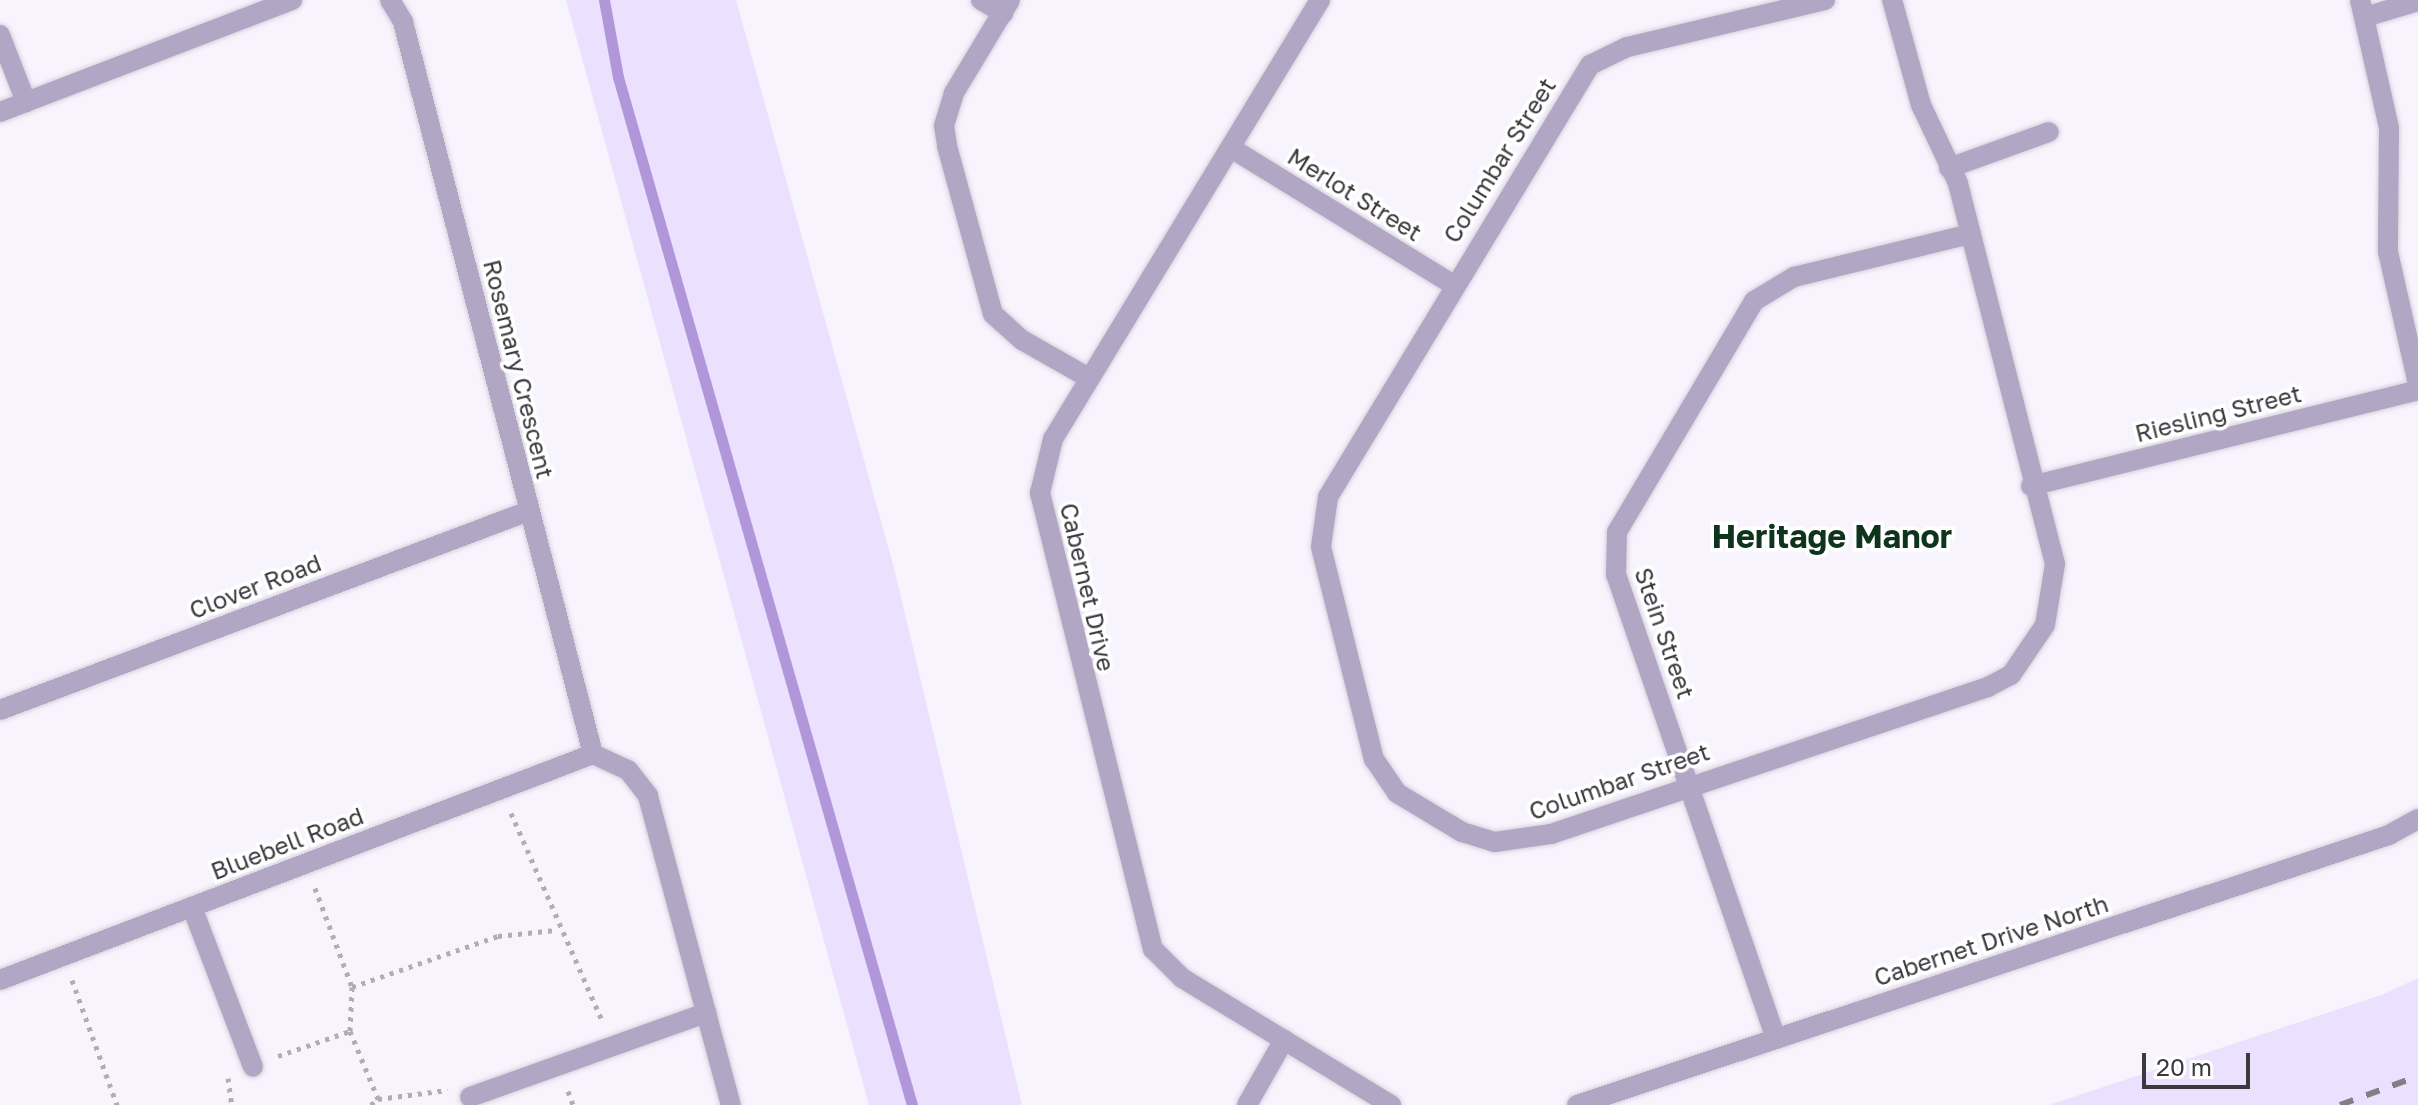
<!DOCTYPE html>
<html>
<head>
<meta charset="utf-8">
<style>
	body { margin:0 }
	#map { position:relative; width:2418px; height:1105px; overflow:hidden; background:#f8f4fe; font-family:"Golos Text",sans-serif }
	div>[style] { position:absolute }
	.green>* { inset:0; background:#ebe0fe }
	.stream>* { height:11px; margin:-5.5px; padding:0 5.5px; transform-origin:5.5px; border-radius:5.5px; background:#b197d9 }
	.path>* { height:5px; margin-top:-2.5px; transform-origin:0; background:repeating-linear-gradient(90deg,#b0adb5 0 4px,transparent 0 10px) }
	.roads { filter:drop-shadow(0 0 2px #d6d2db) drop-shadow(0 0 2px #d6d2db) }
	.minor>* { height:20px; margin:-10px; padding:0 10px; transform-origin:10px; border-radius:10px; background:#b1a6c4 }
	.rail>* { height:6px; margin-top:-3px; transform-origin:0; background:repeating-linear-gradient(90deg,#817f85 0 14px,transparent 0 28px) }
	span { translate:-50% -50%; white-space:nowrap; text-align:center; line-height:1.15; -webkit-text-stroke:7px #fff; paint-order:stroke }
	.street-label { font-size:24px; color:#3a393d }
	.district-label { font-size:32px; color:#0f341c; font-weight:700 }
	.scale { position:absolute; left:2142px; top:1053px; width:108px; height:36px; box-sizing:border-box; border:4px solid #3a393d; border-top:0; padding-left:10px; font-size:24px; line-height:28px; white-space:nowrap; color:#3a393d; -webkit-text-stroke:6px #fff; paint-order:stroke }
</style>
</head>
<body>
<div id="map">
	<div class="green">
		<i style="clip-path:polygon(566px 0,736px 0,894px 568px,1022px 1105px,869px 1105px)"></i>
		<i style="clip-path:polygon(2418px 978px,2418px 1105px,2049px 1105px,2384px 994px)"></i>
	</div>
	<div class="stream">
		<i style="left:604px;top:0;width:78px;rotate:79.7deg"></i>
		<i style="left:618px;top:77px;width:1069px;rotate:74.04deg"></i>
	</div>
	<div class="path">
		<i style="left:511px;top:813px;width:229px;rotate:66.3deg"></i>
		<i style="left:315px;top:888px;width:106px;rotate:69.5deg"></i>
		<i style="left:352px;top:987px;width:155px;rotate:-19.3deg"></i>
		<i style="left:498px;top:936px;width:58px;rotate:-5.9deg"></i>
		<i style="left:72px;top:980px;width:133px;rotate:70.2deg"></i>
		<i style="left:352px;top:987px;width:44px;rotate:92.6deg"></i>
		<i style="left:350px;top:1031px;width:74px;rotate:67.6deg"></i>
		<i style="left:378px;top:1099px;width:70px;rotate:-7.4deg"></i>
		<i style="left:278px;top:1056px;width:76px;rotate:-19.1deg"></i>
		<i style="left:228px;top:1078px;width:27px;rotate:82deg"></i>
		<i style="left:568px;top:1091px;width:15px;rotate:70deg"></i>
		<i style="left:371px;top:1105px;width:9px;rotate:-41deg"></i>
	</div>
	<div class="roads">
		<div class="minor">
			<i style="left:390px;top:0;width:26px;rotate:59deg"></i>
			<i style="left:403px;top:22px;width:756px;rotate:75.45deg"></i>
			<i style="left:981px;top:0;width:26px;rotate:31deg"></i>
			<i style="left:1010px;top:0;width:109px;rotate:121.1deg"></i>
			<i style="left:954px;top:93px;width:34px;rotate:107deg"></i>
			<i style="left:944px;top:126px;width:20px;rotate:81deg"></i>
			<i style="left:947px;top:146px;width:174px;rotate:74.7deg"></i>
			<i style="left:993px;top:314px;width:39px;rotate:42deg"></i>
			<i style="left:1022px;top:340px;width:77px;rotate:29.6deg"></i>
			<i style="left:1320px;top:0;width:514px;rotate:121.31deg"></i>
			<i style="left:1053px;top:439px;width:56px;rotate:103.5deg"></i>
			<i style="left:1040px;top:493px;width:470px;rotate:76.1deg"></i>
			<i style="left:1153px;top:949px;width:41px;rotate:45deg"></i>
			<i style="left:1182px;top:978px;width:245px;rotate:31.3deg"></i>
			<i style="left:1825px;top:0;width:204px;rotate:166.6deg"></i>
			<i style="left:1627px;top:47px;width:41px;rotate:154.1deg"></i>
			<i style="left:1590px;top:65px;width:505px;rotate:121.24deg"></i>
			<i style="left:1328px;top:497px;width:50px;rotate:98deg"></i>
			<i style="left:1321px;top:547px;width:219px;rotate:76deg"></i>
			<i style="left:1374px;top:759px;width:41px;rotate:55.9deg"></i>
			<i style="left:1397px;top:793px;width:76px;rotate:31deg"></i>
			<i style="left:1462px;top:832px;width:34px;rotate:17deg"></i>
			<i style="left:1495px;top:842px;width:57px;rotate:-8.1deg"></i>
			<i style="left:1551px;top:834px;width:461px;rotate:-18.6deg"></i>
			<i style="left:1988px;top:687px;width:26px;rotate:-28deg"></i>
			<i style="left:2011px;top:675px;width:60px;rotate:-55.8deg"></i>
			<i style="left:2045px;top:625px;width:62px;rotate:-80.7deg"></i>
			<i style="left:2055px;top:564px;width:393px;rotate:-104.3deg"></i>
			<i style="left:1958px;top:183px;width:86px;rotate:-115.4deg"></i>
			<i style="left:1921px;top:105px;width:109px;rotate:-105.4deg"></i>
			<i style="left:2360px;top:0;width:131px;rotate:77.2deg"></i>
			<i style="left:2389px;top:128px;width:124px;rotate:90.5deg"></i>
			<i style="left:2388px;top:252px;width:135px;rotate:77.2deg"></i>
			<i style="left:2365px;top:17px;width:55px;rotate:-16.8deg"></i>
			<i style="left:0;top:35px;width:72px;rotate:68.8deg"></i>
			<i style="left:0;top:112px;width:313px;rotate:-21deg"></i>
			<i style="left:1231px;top:148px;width:259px;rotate:31.6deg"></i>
			<i style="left:1949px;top:168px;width:106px;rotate:-19.8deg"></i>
			<i style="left:2031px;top:486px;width:399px;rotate:-13.9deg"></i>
			<i style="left:0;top:710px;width:565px;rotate:-20.62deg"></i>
			<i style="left:593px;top:754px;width:38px;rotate:25deg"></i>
			<i style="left:628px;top:770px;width:33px;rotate:52deg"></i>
			<i style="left:648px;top:796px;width:320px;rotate:75deg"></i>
			<i style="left:192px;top:907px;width:171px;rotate:69.1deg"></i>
			<i style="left:0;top:980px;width:635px;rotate:-20.86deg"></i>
			<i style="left:1776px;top:1039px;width:491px;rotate:-109deg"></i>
			<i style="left:1616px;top:575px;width:43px;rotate:-88.7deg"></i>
			<i style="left:1617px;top:532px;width:269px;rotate:-59.3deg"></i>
			<i style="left:1754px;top:301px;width:47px;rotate:-31deg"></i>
			<i style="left:1794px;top:277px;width:182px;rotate:-13.7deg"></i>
			<i style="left:470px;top:1097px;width:251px;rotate:-19.6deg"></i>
			<i style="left:1247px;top:1105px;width:75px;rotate:-60.4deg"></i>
			<i style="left:1577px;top:1105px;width:856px;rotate:-18.39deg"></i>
			<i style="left:2389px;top:835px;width:33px;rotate:-29deg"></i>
		</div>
	</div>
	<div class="rail">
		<i style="left:2340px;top:1105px;width:83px;rotate:-20.4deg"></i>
	</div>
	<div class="street-label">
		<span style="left:1499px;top:160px;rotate:-58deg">Columbar Street</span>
		<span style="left:1355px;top:194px;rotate:32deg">Merlot Street</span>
		<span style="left:519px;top:369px;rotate:76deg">Rosemary Crescent</span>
		<span style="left:2218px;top:413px;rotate:-14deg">Riesling Street</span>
		<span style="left:255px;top:586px;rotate:-21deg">Clover Road</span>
		<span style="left:1088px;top:587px;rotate:77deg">Cabernet Drive</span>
		<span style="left:1665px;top:633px;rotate:71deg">Stein Street</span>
		<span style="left:1619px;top:781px;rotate:-19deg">Columbar Street</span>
		<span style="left:287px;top:843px;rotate:-21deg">Bluebell Road</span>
		<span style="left:1991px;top:940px;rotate:-18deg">Cabernet Drive North</span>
	</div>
	<div class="district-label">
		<span style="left:1832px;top:536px">Heritage Manor</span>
	</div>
	<div class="scale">20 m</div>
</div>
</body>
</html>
